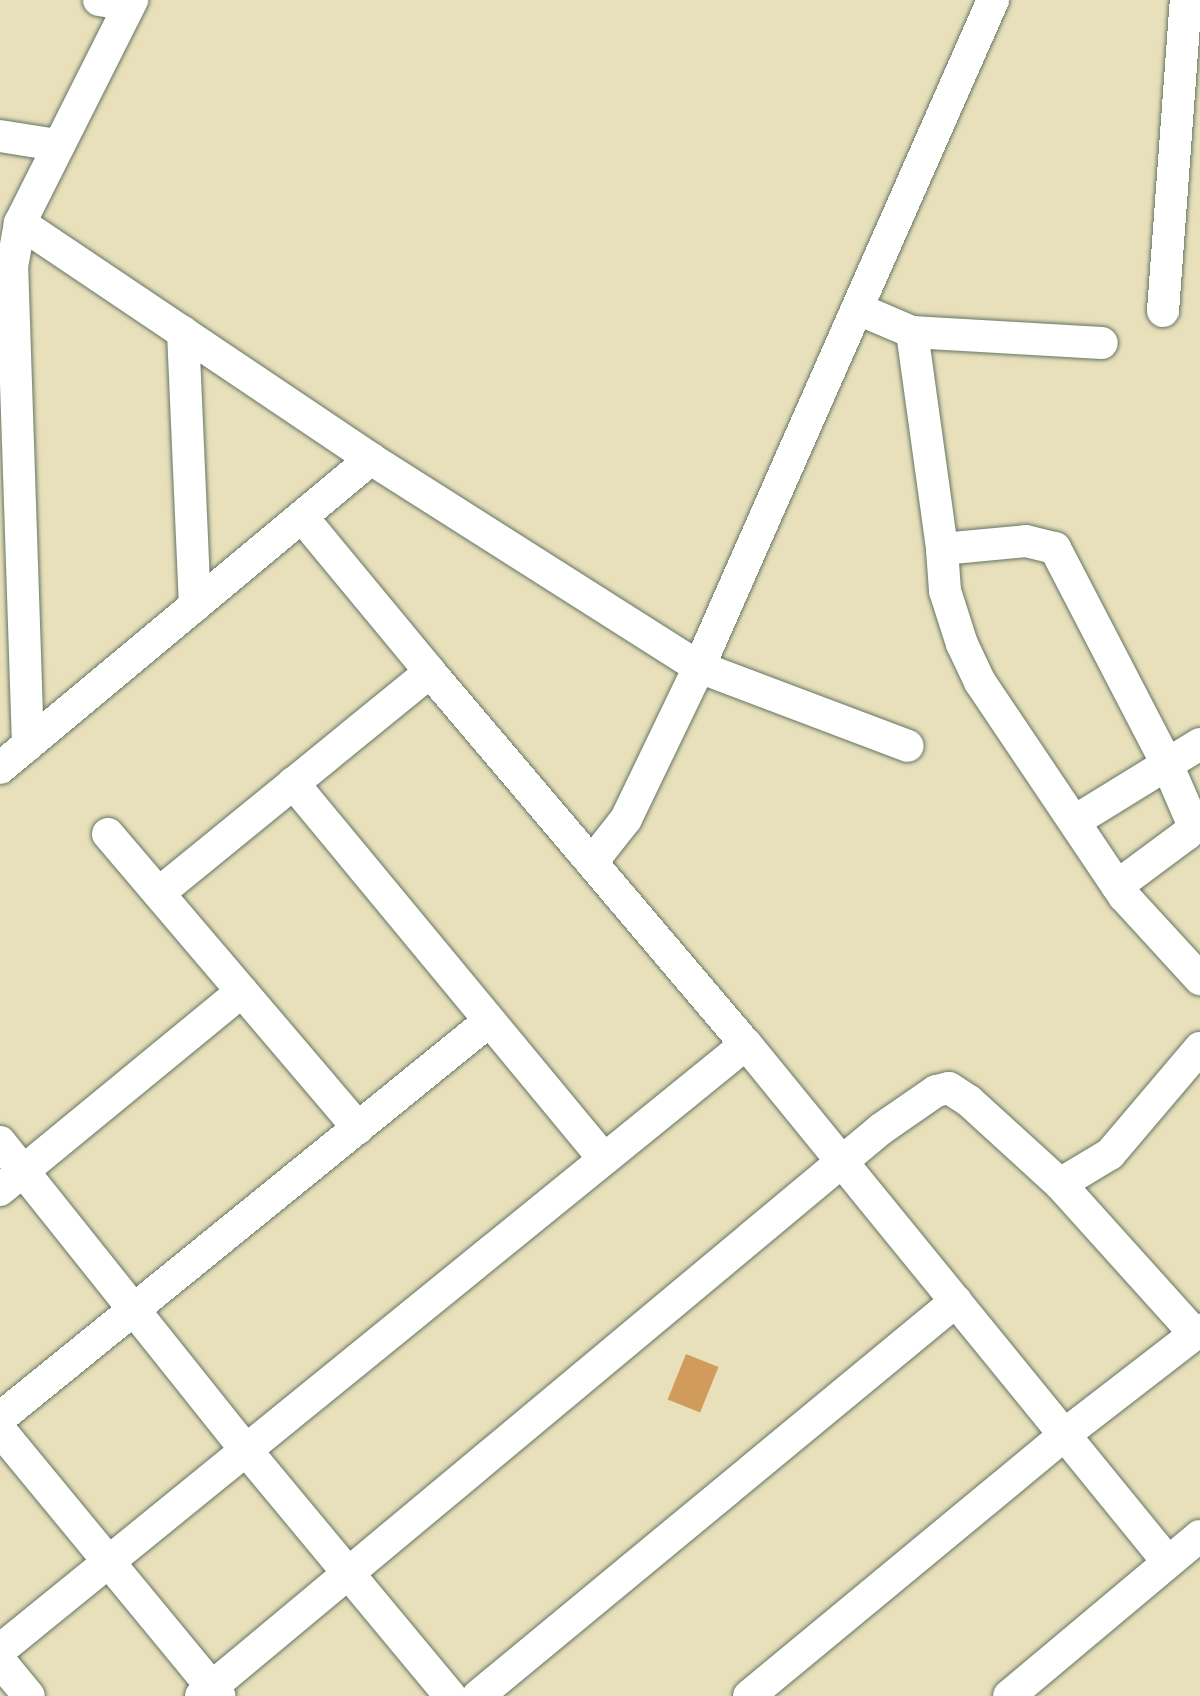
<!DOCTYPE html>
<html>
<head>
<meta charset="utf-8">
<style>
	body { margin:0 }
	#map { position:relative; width:1200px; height:1696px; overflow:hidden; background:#e8e0bb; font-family:"Architects Daughter",sans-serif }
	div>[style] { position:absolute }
	.building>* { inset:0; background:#d19c5b; transform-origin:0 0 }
	.roads { filter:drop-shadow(0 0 2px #657663) drop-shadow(0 0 2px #657663) }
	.minor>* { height:32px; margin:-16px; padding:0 16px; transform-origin:16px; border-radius:16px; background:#fff }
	span { translate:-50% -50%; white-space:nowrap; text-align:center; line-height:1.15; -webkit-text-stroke:5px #f6f6f2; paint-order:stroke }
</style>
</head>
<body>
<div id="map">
	<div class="building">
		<i style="left:686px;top:1354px;width:35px;height:49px;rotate:22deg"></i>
	</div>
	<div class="roads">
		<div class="minor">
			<i style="left:99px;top:0;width:30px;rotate:9deg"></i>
			<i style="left:0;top:136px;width:58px;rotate:9deg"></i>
			<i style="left:20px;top:223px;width:423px;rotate:33.9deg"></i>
			<i style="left:371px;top:459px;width:388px;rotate:32.4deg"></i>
			<i style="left:699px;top:667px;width:223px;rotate:20.7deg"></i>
			<i style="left:858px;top:309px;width:59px;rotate:23.1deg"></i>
			<i style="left:912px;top:332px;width:190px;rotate:3.3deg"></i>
			<i style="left:1163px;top:311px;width:312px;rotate:-85.8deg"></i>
			<i style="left:183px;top:332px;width:274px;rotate:87.5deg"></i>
			<i style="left:912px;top:332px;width:219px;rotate:82.1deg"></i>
			<i style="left:942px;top:549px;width:42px;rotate:85.9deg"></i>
			<i style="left:945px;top:591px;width:56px;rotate:72.2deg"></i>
			<i style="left:962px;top:644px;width:42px;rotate:64.7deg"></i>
			<i style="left:980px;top:682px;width:258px;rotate:56.1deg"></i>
			<i style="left:1124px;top:896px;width:113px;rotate:47.5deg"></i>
			<i style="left:302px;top:517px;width:201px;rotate:50.4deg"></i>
			<i style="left:430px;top:672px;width:488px;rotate:49.7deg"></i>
			<i style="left:746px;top:1044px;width:668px;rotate:50.83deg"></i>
			<i style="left:942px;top:549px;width:84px;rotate:-5.4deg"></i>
			<i style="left:1026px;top:541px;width:30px;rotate:14deg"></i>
			<i style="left:1055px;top:548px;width:243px;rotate:62.6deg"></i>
			<i style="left:1167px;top:764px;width:65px;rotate:66.6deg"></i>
			<i style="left:1193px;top:824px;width:12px;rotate:121deg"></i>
			<i style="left:1187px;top:834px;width:87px;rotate:143.4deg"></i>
			<i style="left:28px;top:745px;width:478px;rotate:-91.9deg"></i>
			<i style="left:12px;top:267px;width:45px;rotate:-79.7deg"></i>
			<i style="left:20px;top:223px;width:250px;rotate:-63.3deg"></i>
			<i style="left:0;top:768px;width:483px;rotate:-39.8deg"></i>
			<i style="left:293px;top:783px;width:488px;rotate:50.4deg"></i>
			<i style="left:1075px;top:821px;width:147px;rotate:-31.6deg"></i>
			<i style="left:108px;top:834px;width:386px;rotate:49.6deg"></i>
			<i style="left:592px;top:862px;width:55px;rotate:-51.7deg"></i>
			<i style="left:626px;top:819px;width:169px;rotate:-64.3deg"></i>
			<i style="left:699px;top:667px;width:729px;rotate:-66.21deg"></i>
			<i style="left:159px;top:893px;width:350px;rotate:-39.2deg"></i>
			<i style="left:0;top:1142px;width:394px;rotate:51.4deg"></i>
			<i style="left:246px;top:1450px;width:320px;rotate:50.3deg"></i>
			<i style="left:1060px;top:1184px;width:58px;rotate:-31deg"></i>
			<i style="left:1110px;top:1154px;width:139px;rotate:-49.7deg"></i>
			<i style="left:0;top:1190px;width:313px;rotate:-39.4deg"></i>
			<i style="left:0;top:1418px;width:628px;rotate:-39.06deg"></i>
			<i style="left:0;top:1430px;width:345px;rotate:50.5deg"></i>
			<i style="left:0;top:1650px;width:961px;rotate:-39.09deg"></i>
			<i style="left:0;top:1661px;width:45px;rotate:50.4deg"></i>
			<i style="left:201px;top:1696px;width:885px;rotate:-39.82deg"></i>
			<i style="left:881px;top:1129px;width:67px;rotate:-34.6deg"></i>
			<i style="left:936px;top:1091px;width:13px;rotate:-13deg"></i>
			<i style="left:949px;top:1088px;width:24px;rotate:33deg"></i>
			<i style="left:969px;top:1101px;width:123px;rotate:42.4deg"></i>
			<i style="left:1060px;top:1184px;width:202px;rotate:48deg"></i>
			<i style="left:478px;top:1696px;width:620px;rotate:-39.57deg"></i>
			<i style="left:749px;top:1696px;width:409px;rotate:-39.6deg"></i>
			<i style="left:1064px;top:1435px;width:172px;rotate:-37.7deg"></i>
			<i style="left:1009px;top:1696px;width:249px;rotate:-40deg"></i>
		</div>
	</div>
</div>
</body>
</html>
